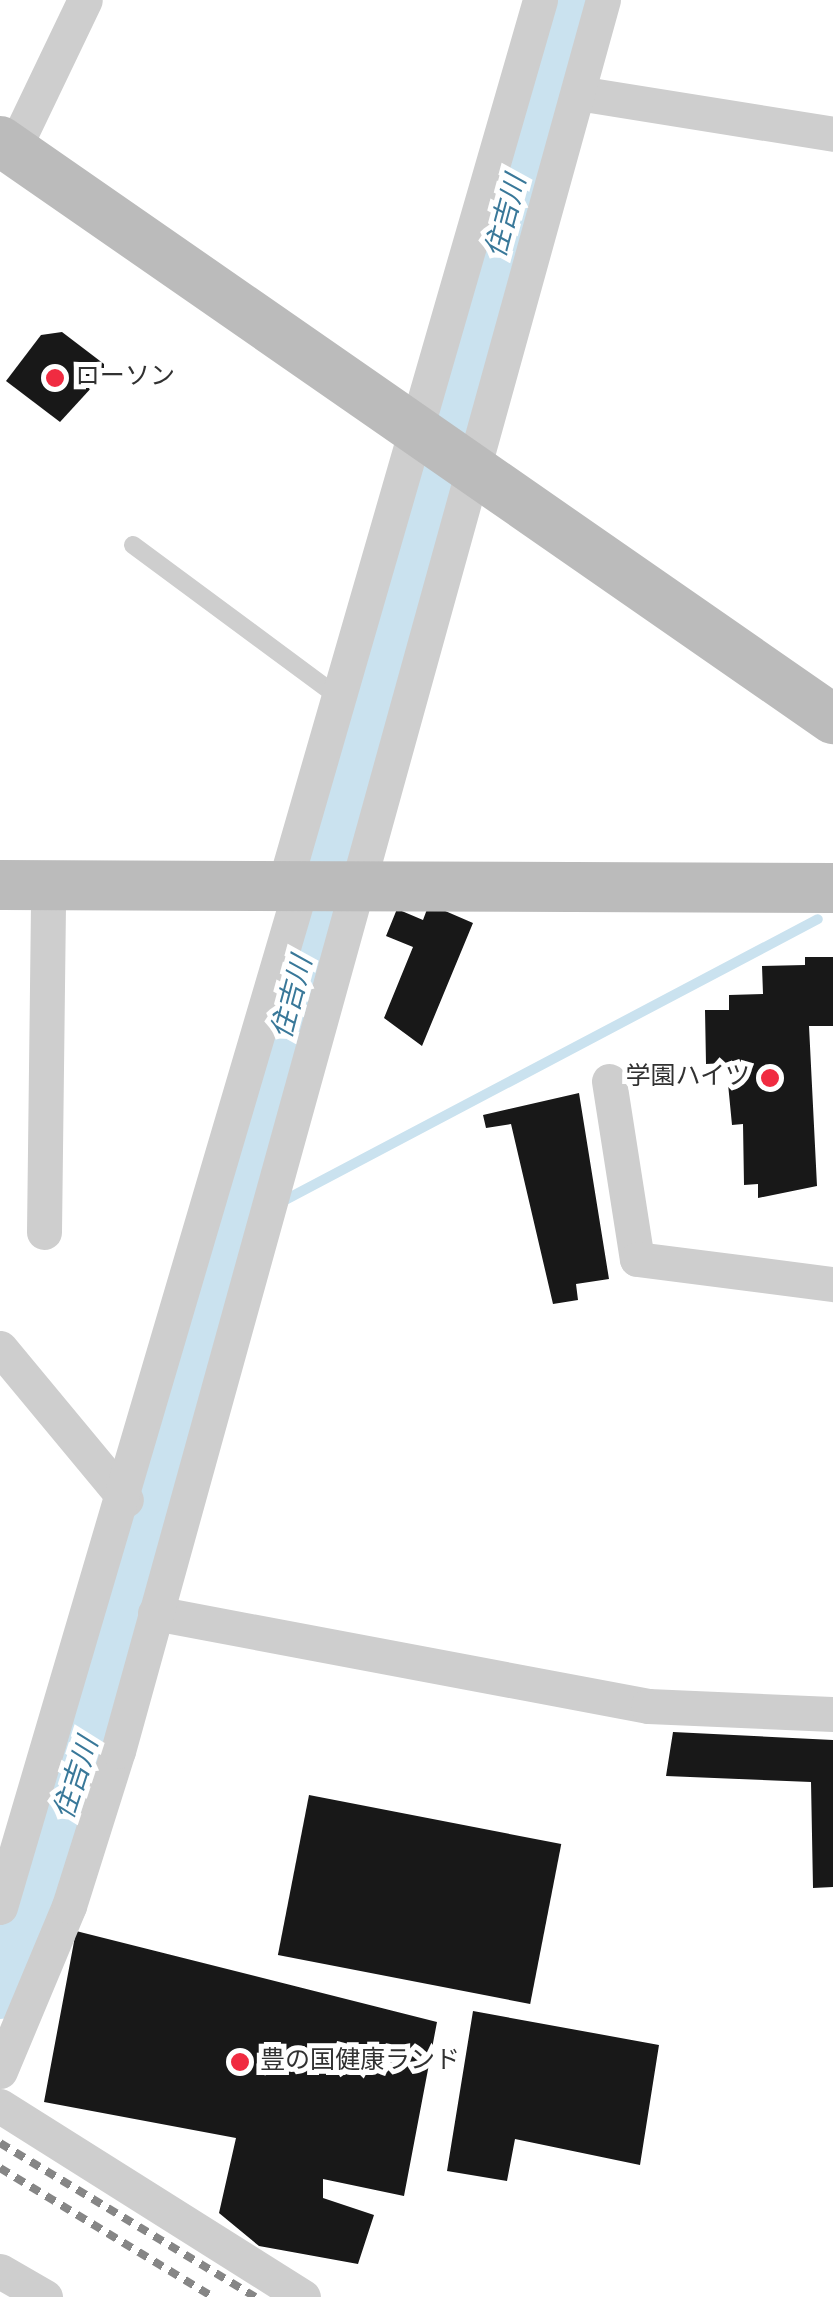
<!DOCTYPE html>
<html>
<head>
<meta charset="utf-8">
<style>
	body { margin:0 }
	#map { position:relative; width:833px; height:2297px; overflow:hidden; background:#fff; font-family:Overpass,"Noto Sans JP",sans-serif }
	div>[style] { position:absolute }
	.stream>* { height:10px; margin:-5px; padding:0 5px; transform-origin:5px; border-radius:5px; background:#cae2ef }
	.river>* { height:60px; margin:-30px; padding:0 30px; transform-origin:30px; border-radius:30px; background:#cae2ef }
	.building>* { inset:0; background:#181818; transform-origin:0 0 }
	.lane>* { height:18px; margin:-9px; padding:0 9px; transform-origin:9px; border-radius:9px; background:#cecece }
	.street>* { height:35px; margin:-17.5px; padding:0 17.5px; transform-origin:17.5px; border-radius:17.5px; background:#cecece }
	.secondary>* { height:50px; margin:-25px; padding:0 25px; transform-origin:25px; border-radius:25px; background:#bbb }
	.rail>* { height:8px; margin-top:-4px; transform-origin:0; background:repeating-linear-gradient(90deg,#868686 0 10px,transparent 0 18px) }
	.dots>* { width:28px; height:28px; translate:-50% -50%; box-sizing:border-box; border:5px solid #fff; border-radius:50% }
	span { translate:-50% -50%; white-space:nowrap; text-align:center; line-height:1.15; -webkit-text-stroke:10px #fff; paint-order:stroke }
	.poi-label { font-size:25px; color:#313131 }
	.left { translate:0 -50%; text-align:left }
	.right { translate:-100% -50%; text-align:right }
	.water-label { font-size:28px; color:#397899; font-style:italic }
</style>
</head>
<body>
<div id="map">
	<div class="stream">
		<i style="left:287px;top:1199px;width:600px;rotate:-27.8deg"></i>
		<i style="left:233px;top:1228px;width:15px;rotate:-28deg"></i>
	</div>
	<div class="river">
		<i style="left:0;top:1989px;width:212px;rotate:-68.7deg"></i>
		<i style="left:77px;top:1791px;width:1857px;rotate:-74.7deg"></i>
	</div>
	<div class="building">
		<i style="clip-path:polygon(62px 332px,104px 364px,104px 374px,60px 422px,6px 381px,41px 335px)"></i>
		<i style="clip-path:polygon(429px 904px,473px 923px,422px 1046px,384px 1018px,413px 947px,386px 936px,397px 909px,423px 920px)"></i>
		<i style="clip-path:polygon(805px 957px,833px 957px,833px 1026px,809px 1026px,817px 1186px,758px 1198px,758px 1184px,744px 1185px,743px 1124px,732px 1125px,726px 1063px,706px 1064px,705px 1010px,729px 1010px,729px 995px,763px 994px,762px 966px,805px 965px)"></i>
		<i style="clip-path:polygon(579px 1093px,609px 1279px,576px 1284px,578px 1300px,553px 1304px,511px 1124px,486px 1128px,483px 1115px)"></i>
		<i style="clip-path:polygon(673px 1732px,833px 1740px,833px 1887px,813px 1888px,811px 1782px,666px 1776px)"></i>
		<i style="left:309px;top:1795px;width:257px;height:163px;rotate:11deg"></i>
		<i style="clip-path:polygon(76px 1931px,437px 2022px,404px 2196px,323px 2179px,323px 2198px,374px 2215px,358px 2264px,259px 2246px,219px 2213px,236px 2138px,44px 2102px)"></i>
		<i style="clip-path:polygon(473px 2011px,659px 2045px,640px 2165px,515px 2139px,507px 2181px,447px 2171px)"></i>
	</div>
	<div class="lane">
		<i style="left:133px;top:545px;width:257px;rotate:36.5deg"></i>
	</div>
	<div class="street">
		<i style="left:578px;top:93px;width:258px;rotate:9.1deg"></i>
		<i style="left:13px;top:150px;width:166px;rotate:-64.4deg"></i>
		<i style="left:284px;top:886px;width:922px;rotate:-73.88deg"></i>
		<i style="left:609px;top:1081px;width:180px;rotate:81.1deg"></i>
		<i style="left:637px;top:1259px;width:198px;rotate:7.3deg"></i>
		<i style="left:44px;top:1232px;width:346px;rotate:-89.3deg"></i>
		<i style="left:0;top:1348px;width:197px;rotate:50.3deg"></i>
		<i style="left:155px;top:1613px;width:502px;rotate:10.68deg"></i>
		<i style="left:648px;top:1706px;width:185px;rotate:2.5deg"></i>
		<i style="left:0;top:1907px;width:1064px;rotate:-73.57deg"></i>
		<i style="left:0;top:2071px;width:179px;rotate:-67.3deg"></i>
		<i style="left:69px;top:1906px;width:163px;rotate:-72.5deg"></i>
		<i style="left:118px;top:1751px;width:1817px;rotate:-74.52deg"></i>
		<i style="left:0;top:2106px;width:358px;rotate:32.2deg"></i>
		<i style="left:0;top:2271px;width:52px;rotate:30deg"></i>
	</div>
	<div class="secondary">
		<i style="left:0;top:141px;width:1014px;rotate:34.76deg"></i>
		<i style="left:0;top:885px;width:833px;rotate:0.21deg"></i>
	</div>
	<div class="rail">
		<i style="left:0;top:2143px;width:298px;rotate:31.1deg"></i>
		<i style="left:0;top:2168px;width:249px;rotate:31.2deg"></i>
	</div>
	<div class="dots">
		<i style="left:55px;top:378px;background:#f02b41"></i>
		<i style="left:770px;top:1078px;background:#f02b41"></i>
		<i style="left:240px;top:2062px;background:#f02b41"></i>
	</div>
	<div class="poi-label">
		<span class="left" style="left:75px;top:378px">ローソン</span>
		<span class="right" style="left:750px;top:1078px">学園ハイツ</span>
		<span class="left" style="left:260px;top:2062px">豊の国健康ランド</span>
	</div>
	<div class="water-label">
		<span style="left:508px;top:217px;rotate:-75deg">住吉川</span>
		<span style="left:294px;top:998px;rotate:-75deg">住吉川</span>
		<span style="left:78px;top:1779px;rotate:-72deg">住吉川</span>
	</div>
</div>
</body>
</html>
